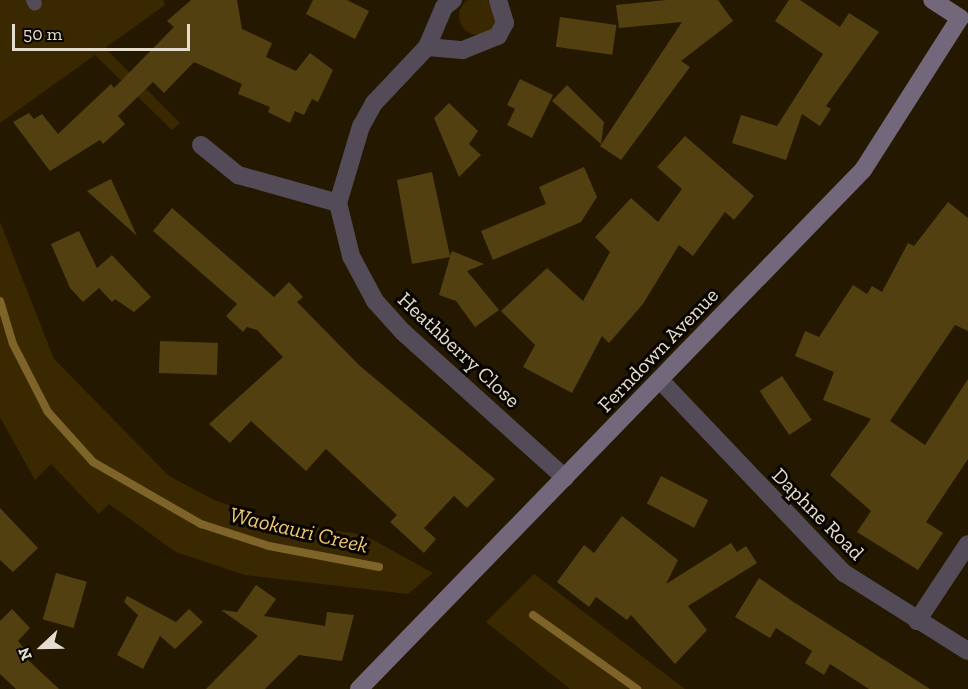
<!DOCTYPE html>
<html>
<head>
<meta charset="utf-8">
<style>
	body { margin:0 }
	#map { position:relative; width:968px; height:689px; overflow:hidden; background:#241900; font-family:"Zilla Slab",serif }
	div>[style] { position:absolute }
	.green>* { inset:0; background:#3a2900 }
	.round { border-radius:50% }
	.stream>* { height:8px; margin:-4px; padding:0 4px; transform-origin:4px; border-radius:4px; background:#7e6428 }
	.building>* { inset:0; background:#534010; transform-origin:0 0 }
	.lane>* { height:14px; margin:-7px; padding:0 7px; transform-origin:7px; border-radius:7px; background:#534c58 }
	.street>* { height:18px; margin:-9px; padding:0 9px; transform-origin:9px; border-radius:9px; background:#534c58 }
	.secondary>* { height:18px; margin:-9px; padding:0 9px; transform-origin:9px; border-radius:9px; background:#73687b }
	span { translate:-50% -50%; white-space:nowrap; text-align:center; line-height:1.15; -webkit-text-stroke:6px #090500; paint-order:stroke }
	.street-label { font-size:21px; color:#e4ddcd }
	.water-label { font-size:22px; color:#f0c871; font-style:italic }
	.north { position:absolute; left:12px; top:617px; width:60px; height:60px; -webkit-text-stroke:4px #090500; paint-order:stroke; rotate:248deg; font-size:16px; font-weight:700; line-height:24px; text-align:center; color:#e4ddcd }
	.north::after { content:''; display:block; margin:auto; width:21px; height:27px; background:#e4ddcd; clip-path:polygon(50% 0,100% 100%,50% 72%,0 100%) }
	.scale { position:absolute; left:12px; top:24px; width:178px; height:27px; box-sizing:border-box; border:3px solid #e4ddcd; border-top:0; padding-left:8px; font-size:18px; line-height:21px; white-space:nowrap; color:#e4ddcd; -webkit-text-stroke:4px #090500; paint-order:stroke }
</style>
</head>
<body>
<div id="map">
	<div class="green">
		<i class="round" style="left:459px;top:-3px;width:38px;height:38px"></i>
		<i style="clip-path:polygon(0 0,163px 0,165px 5px,105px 48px,180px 123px,172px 130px,95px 55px,0 123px)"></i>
		<i style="clip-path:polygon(0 222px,54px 359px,169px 476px,216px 501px,283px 522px,364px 535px,433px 573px,408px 594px,245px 575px,176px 552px,109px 504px,99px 514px,51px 464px,35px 480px,0 417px)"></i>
		<i style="clip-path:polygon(534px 574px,685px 689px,570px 689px,486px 622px)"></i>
	</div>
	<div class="stream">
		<i style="left:0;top:301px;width:45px;rotate:73.2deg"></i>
		<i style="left:13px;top:344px;width:76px;rotate:62.8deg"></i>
		<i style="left:48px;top:412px;width:67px;rotate:48deg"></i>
		<i style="left:93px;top:462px;width:125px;rotate:29.9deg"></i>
		<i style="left:201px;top:524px;width:71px;rotate:17.9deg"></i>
		<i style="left:269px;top:546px;width:112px;rotate:10.8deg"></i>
		<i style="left:533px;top:615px;width:128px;rotate:35.4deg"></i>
	</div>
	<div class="building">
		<i style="clip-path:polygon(191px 0,237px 0,242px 29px,272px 43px,266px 57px,296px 71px,310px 53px,333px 70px,318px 102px,312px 99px,304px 115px,295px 111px,290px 123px,268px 112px,270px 107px,238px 94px,242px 84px,194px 62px,164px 93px,153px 82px,118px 116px,125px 124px,103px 144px,100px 140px,50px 171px,13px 122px,29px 113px,34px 119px,42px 114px,58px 134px,111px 84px,114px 88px,174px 27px,167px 21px)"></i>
		<i style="clip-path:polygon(313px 0,347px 0,369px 11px,355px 39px,306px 14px)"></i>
		<i style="clip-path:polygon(667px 0,718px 0,733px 21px,681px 61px,690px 67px,621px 160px,600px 146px,682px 22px,619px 28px,616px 5px)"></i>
		<i style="clip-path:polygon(789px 0,800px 0,840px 27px,849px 13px,879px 32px,826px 106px,831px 109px,820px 126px,802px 114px,786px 160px,732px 143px,741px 115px,777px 126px,823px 54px,775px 21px)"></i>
		<i style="left:560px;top:17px;width:57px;height:30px;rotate:8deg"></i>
		<i style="clip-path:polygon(520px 79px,553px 95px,532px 138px,507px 125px,515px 109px,507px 105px)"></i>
		<i style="clip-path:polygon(567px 85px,604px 122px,601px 144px,552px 101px)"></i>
		<i style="clip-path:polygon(449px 103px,478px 131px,469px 144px,481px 155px,459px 177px,434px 118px)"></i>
		<i style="clip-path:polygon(685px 136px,754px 196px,734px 220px,725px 212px,693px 256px,679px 245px,643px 304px,609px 343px,602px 336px,572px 393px,523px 367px,535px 345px,501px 311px,547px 268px,583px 301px,610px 252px,595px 237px,631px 198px,658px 222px,682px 189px,657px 167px)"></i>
		<i style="clip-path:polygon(584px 167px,597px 197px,581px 222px,493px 260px,481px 231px,546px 204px,539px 187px)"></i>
		<i style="clip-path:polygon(432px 172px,450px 256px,452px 251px,484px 264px,467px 271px,499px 310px,475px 327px,456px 301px,439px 295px,450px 257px,412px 264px,397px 180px)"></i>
		<i style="clip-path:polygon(111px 179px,137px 236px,87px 191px)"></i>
		<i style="clip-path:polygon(948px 202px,968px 218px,968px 331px,955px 325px,890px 421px,925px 445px,968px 379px,968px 459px,926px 522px,943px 533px,918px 570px,857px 532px,871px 511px,830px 475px,871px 419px,823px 400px,834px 372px,795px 356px,805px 331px,819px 337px,853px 285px,867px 294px,872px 286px,882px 292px,908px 243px,914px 246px)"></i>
		<i style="clip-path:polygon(172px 208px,274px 297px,289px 282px,303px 297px,297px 302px,360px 366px,495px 479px,467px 508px,454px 496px,424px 528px,436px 539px,424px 553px,390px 522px,397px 515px,326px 449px,306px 471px,251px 421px,230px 443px,209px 424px,283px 357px,257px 330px,247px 327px,243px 332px,226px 316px,237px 304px,153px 231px)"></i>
		<i style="clip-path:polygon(79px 231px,97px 268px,112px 255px,151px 297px,134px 312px,115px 299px,112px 302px,99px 288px,83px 302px,70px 288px,51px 244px)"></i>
		<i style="left:160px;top:341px;width:58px;height:32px;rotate:2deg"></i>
		<i style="left:782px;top:376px;width:53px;height:27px;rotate:56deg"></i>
		<i style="left:661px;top:476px;width:53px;height:31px;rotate:27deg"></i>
		<i style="clip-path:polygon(0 508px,38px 548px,13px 572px,0 560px)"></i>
		<i style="clip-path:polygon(622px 516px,678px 560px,666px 584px,731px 543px,737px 552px,746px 546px,757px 563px,688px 606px,707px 630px,675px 664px,631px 615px,627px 620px,596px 597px,589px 607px,557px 582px,584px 545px,594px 553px)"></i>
		<i style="left:56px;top:573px;width:32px;height:48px;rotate:16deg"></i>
		<i style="clip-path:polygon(759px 578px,792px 601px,930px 689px,869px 689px,830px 664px,824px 675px,805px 663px,812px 651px,776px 628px,770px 638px,735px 617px)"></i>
		<i style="clip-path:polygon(256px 585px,276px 599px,264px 616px,325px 626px,327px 612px,354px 615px,342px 661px,299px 655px,265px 689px,206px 689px,258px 636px,221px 610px,237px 612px)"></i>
		<i style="clip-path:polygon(127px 596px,176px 622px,189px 609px,203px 622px,175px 649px,160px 636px,143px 669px,117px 655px,138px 615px,124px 602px)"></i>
		<i style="clip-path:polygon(12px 609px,30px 628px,18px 641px,29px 654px,26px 658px,59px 689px,16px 689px,0 674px,0 621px)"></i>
	</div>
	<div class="lane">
		<i style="left:33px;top:0;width:4px;rotate:63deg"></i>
	</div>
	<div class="street">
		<i style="left:453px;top:0;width:11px;rotate:142deg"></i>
		<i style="left:444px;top:7px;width:43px;rotate:113deg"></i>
		<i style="left:427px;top:47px;width:77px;rotate:133.4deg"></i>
		<i style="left:374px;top:103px;width:26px;rotate:119deg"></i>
		<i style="left:361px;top:126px;width:80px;rotate:106.6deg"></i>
		<i style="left:338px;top:203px;width:55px;rotate:76.2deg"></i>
		<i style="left:351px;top:256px;width:51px;rotate:61.9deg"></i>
		<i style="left:375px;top:301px;width:42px;rotate:47.9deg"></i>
		<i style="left:403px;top:332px;width:218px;rotate:42deg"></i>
		<i style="left:427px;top:47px;width:36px;rotate:5deg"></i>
		<i style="left:463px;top:50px;width:38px;rotate:-22deg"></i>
		<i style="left:498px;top:36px;width:15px;rotate:-62deg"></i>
		<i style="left:505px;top:23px;width:24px;rotate:-107deg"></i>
		<i style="left:201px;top:145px;width:48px;rotate:39deg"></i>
		<i style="left:238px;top:175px;width:104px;rotate:15.6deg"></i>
		<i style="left:660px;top:380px;width:267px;rotate:46.4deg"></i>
		<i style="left:844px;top:573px;width:146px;rotate:32.2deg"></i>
		<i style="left:917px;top:621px;width:92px;rotate:-56.5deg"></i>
	</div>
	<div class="secondary">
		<i style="left:359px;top:689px;width:723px;rotate:-45.84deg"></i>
		<i style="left:863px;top:170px;width:180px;rotate:-57.5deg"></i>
		<i style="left:960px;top:18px;width:33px;rotate:-147deg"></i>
	</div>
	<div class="street-label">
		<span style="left:459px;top:350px;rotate:43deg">Heathberry Close</span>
		<span style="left:658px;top:350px;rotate:-46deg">Ferndown Avenue</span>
		<span style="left:818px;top:514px;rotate:45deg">Daphne Road</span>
	</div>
	<div class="water-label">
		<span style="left:299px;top:530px;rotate:13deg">Waokauri Creek</span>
	</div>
	<div class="north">N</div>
	<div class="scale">50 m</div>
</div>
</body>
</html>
